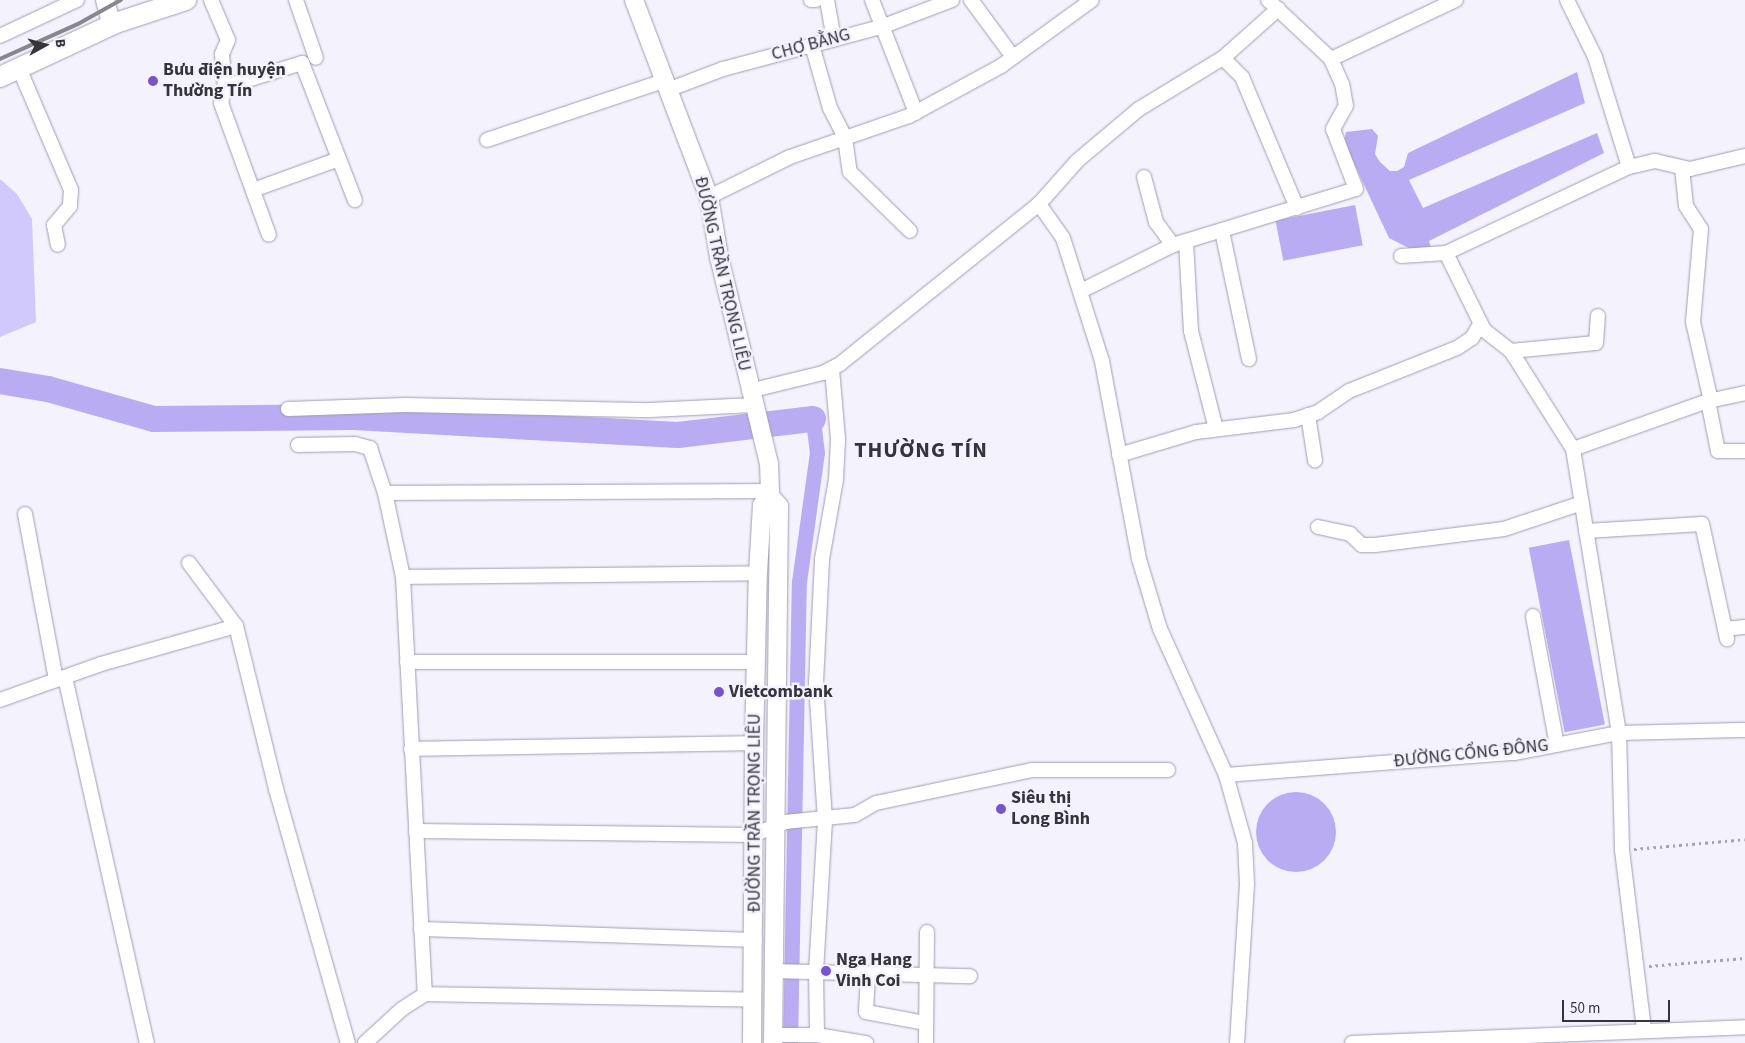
<!DOCTYPE html>
<html>
<head>
<meta charset="utf-8">
<style>
	body { margin:0 }
	#map { position:relative; width:1745px; height:1043px; overflow:hidden; background:#f3f2fd; font-family:"Source Sans 3",sans-serif }
	div>[style] { position:absolute }
	.green>* { inset:0; background:#d1c8fb }
	.water>* { inset:0; background:#baacf3; transform-origin:0 0 }
	.round { border-radius:50% }
	.canal>* { height:15px; margin:-7.5px; padding:0 7.5px; transform-origin:7.5px; border-radius:7.5px; background:#baacf3 }
	.river>* { height:26px; margin:-13px; padding:0 13px; transform-origin:13px; border-radius:13px; background:#baacf3 }
	.path>* { height:2.5px; margin-top:-1.25px; transform-origin:0; background:repeating-linear-gradient(90deg,#a5a4ad 0 2.5px,transparent 0 6.5px) }
	.roads { filter:drop-shadow(0 0 1px #a19eaf) drop-shadow(0 0 1px #a19eaf) }
	.minor>* { height:14px; margin:-7px; padding:0 7px; transform-origin:7px; border-radius:7px; background:#fff }
	.major>* { height:18px; margin:-9px; padding:0 9px; transform-origin:9px; border-radius:9px; background:#fff }
	.highway>* { height:20px; margin:-10px; padding:0 10px; transform-origin:10px; border-radius:10px; background:#fff }
	.rail>* { height:4px; margin:-2px; padding:0 2px; transform-origin:2px; border-radius:2px; background:#888790 }
	.dots>* { width:14px; height:14px; translate:-50% -50%; box-sizing:border-box; border:2px solid #f3f2fd; border-radius:50% }
	span { translate:-50% -50%; white-space:nowrap; text-align:center; line-height:1.15; -webkit-text-stroke:5px #f3f2fd; paint-order:stroke }
	.street-label { font-size:18px; color:#35343b }
	.poi-label { font-size:18px; color:#35343b; font-weight:700 }
	.left { translate:0 -50%; text-align:left }
	.district-label { font-size:22px; color:#35343b; font-weight:700; letter-spacing:1px }
	.north { position:absolute; left:20px; top:20px; width:50px; height:50px; -webkit-text-stroke:4px #f3f2fd; paint-order:stroke; rotate:83deg; font-size:14px; font-weight:700; line-height:20px; text-align:center; color:#35343b }
	.north::after { content:''; display:block; margin:auto; width:18px; height:22px; background:#35343b; clip-path:polygon(50% 0,100% 100%,50% 72%,0 100%) }
	.scale { position:absolute; left:1562px; top:1000px; width:108px; height:22px; box-sizing:border-box; border:2px solid #35343b; border-top:0; padding-left:6px; font-size:15px; line-height:18px; white-space:nowrap; color:#35343b; -webkit-text-stroke:4px #f3f2fd; paint-order:stroke }
</style>
</head>
<body>
<div id="map">
	<div class="green">
		<i style="clip-path:polygon(0 179px,17px 194px,32px 219px,36px 322px,0 337px)"></i>
	</div>
	<div class="water">
		<i style="clip-path:polygon(1577px 72px,1585px 103px,1409px 180px,1423px 208px,1597px 133px,1604px 153px,1429px 241px,1431px 248px,1411px 249px,1389px 238px,1344px 142px,1346px 132px,1372px 129px,1378px 136px,1375px 154px,1380px 162px,1390px 171px,1397px 171px,1404px 167px,1408px 153px)"></i>
		<i style="left:1355px;top:205px;width:41px;height:81px;rotate:79deg"></i>
		<i style="left:1569px;top:540px;width:188px;height:41px;rotate:79deg"></i>
		<i class="round" style="left:1256px;top:792px;width:80px;height:80px"></i>
	</div>
	<div class="canal">
		<i style="left:790px;top:1043px;width:461px;rotate:-88.9deg"></i>
		<i style="left:799px;top:582px;width:130px;rotate:-82.1deg"></i>
		<i style="left:817px;top:453px;width:34px;rotate:-97deg"></i>
	</div>
	<div class="river">
		<i style="left:0;top:381px;width:49px;rotate:9.5deg"></i>
		<i style="left:48px;top:389px;width:110px;rotate:15.8deg"></i>
		<i style="left:154px;top:419px;width:200px;rotate:-0.6deg"></i>
		<i style="left:354px;top:417px;width:324px;rotate:3.2deg"></i>
		<i style="left:678px;top:435px;width:136px;rotate:-6.8deg"></i>
	</div>
	<div class="path">
		<i style="left:1634px;top:849px;width:111px;rotate:-5.1deg"></i>
		<i style="left:1649px;top:966px;width:96px;rotate:-4.8deg"></i>
	</div>
	<div class="roads">
		<div class="minor">
			<i style="left:211px;top:0;width:43px;rotate:67deg"></i>
			<i style="left:228px;top:40px;width:15px;rotate:113deg"></i>
			<i style="left:222px;top:54px;width:33px;rotate:85deg"></i>
			<i style="left:225px;top:87px;width:16px;rotate:104deg"></i>
			<i style="left:221px;top:103px;width:140px;rotate:70deg"></i>
			<i style="left:296px;top:0;width:61px;rotate:71deg"></i>
			<i style="left:811px;top:0;width:5px"></i>
			<i style="left:827px;top:0;width:40px;rotate:80deg"></i>
			<i style="left:872px;top:0;width:121px;rotate:68.7deg"></i>
			<i style="left:971px;top:0;width:71px;rotate:53.6deg"></i>
			<i style="left:1567px;top:0;width:64px;rotate:63.8deg"></i>
			<i style="left:1595px;top:57px;width:115px;rotate:72.8deg"></i>
			<i style="left:0;top:36px;width:85px;rotate:-25.1deg"></i>
			<i style="left:812px;top:45px;width:66px;rotate:74.1deg"></i>
			<i style="left:830px;top:108px;width:34px;rotate:63deg"></i>
			<i style="left:845px;top:138px;width:34px;rotate:82deg"></i>
			<i style="left:850px;top:172px;width:84px;rotate:44.5deg"></i>
			<i style="left:1223px;top:58px;width:27px;rotate:45deg"></i>
			<i style="left:1242px;top:77px;width:142px;rotate:67.2deg"></i>
			<i style="left:1331px;top:59px;width:138px;rotate:-25.3deg"></i>
			<i style="left:19px;top:68px;width:133px;rotate:66.9deg"></i>
			<i style="left:71px;top:190px;width:16px;rotate:94deg"></i>
			<i style="left:70px;top:206px;width:25px;rotate:130deg"></i>
			<i style="left:54px;top:225px;width:20px;rotate:79deg"></i>
			<i style="left:225px;top:87px;width:81px;rotate:-17.3deg"></i>
			<i style="left:302px;top:63px;width:147px;rotate:68.9deg"></i>
			<i style="left:670px;top:89px;width:57px;rotate:-20.7deg"></i>
			<i style="left:723px;top:69px;width:163px;rotate:-14.9deg"></i>
			<i style="left:881px;top:27px;width:76px;rotate:-20.8deg"></i>
			<i style="left:487px;top:140px;width:189px;rotate:-18.5deg"></i>
			<i style="left:1682px;top:168px;width:38px;rotate:84deg"></i>
			<i style="left:1686px;top:206px;width:27px;rotate:57deg"></i>
			<i style="left:1701px;top:229px;width:93px;rotate:94.9deg"></i>
			<i style="left:1693px;top:322px;width:81px;rotate:77.2deg"></i>
			<i style="left:1144px;top:177px;width:47px;rotate:75.1deg"></i>
			<i style="left:1156px;top:222px;width:29px;rotate:54deg"></i>
			<i style="left:253px;top:190px;width:91px;rotate:-19.8deg"></i>
			<i style="left:709px;top:197px;width:90px;rotate:-26.3deg"></i>
			<i style="left:790px;top:157px;width:126px;rotate:-19deg"></i>
			<i style="left:909px;top:116px;width:105px;rotate:-28.5deg"></i>
			<i style="left:1001px;top:66px;width:112px;rotate:-36deg"></i>
			<i style="left:1222px;top:231px;width:131px;rotate:78.1deg"></i>
			<i style="left:1186px;top:242px;width:89px;rotate:86.8deg"></i>
			<i style="left:1191px;top:331px;width:101px;rotate:75.7deg"></i>
			<i style="left:1446px;top:253px;width:202px;rotate:-25.2deg"></i>
			<i style="left:1629px;top:167px;width:27px;rotate:-13deg"></i>
			<i style="left:1655px;top:161px;width:36px;rotate:13deg"></i>
			<i style="left:1690px;top:169px;width:57px;rotate:-13.3deg"></i>
			<i style="left:1401px;top:256px;width:45px;rotate:-3.8deg"></i>
			<i style="left:1446px;top:253px;width:86px;rotate:63.7deg"></i>
			<i style="left:1484px;top:330px;width:34px;rotate:38deg"></i>
			<i style="left:1511px;top:351px;width:116px;rotate:57.7deg"></i>
			<i style="left:1573px;top:449px;width:288px;rotate:80.8deg"></i>
			<i style="left:1619px;top:733px;width:117px;rotate:88.5deg"></i>
			<i style="left:1622px;top:850px;width:181px;rotate:83deg"></i>
			<i style="left:1081px;top:291px;width:103px;rotate:-26.6deg"></i>
			<i style="left:1173px;top:245px;width:191px;rotate:-17deg"></i>
			<i style="left:1356px;top:189px;width:64px;rotate:-111deg"></i>
			<i style="left:1333px;top:129px;width:26px;rotate:-61deg"></i>
			<i style="left:1346px;top:106px;width:22px;rotate:-100deg"></i>
			<i style="left:1342px;top:84px;width:27px;rotate:-114deg"></i>
			<i style="left:1331px;top:59px;width:86px;rotate:-136.9deg"></i>
			<i style="left:1511px;top:351px;width:85px;rotate:-5.4deg"></i>
			<i style="left:1596px;top:343px;width:27px;rotate:-86deg"></i>
			<i style="left:749px;top:391px;width:76px;rotate:-13.7deg"></i>
			<i style="left:823px;top:373px;width:19px;rotate:-28deg"></i>
			<i style="left:840px;top:364px;width:255px;rotate:-38.8deg"></i>
			<i style="left:1708px;top:401px;width:51px;rotate:78.7deg"></i>
			<i style="left:1718px;top:451px;width:27px"></i>
			<i style="left:288px;top:409px;width:117px;rotate:-2deg"></i>
			<i style="left:405px;top:405px;width:245px;rotate:1.2deg"></i>
			<i style="left:650px;top:410px;width:104px;rotate:-2.8deg"></i>
			<i style="left:1308px;top:415px;width:46px;rotate:81.2deg"></i>
			<i style="left:298px;top:445px;width:57px;rotate:-1deg"></i>
			<i style="left:355px;top:444px;width:16px;rotate:15deg"></i>
			<i style="left:370px;top:448px;width:47px;rotate:71.6deg"></i>
			<i style="left:385px;top:493px;width:385px;rotate:-0.3deg"></i>
			<i style="left:1573px;top:449px;width:143px;rotate:-19.6deg"></i>
			<i style="left:1708px;top:401px;width:38px;rotate:-12deg"></i>
			<i style="left:1119px;top:455px;width:80px;rotate:-16.6deg"></i>
			<i style="left:1196px;top:432px;width:99px;rotate:-7deg"></i>
			<i style="left:1294px;top:420px;width:25px;rotate:-18deg"></i>
			<i style="left:1318px;top:412px;width:37px;rotate:-34deg"></i>
			<i style="left:1349px;top:391px;width:116px;rotate:-21.7deg"></i>
			<i style="left:1457px;top:348px;width:18px;rotate:-34deg"></i>
			<i style="left:1472px;top:338px;width:16px;rotate:-60deg"></i>
			<i style="left:385px;top:493px;width:86px;rotate:77.9deg"></i>
			<i style="left:403px;top:577px;width:418px;rotate:87deg"></i>
			<i style="left:425px;top:994px;width:329px;rotate:1deg"></i>
			<i style="left:25px;top:514px;width:169px;rotate:79.4deg"></i>
			<i style="left:1318px;top:527px;width:33px;rotate:12deg"></i>
			<i style="left:1350px;top:534px;width:16px;rotate:43deg"></i>
			<i style="left:1362px;top:545px;width:13px"></i>
			<i style="left:1375px;top:545px;width:130px;rotate:-7.1deg"></i>
			<i style="left:1504px;top:529px;width:82px;rotate:-18.4deg"></i>
			<i style="left:1586px;top:531px;width:116px;rotate:-3.5deg"></i>
			<i style="left:1702px;top:524px;width:118px;rotate:77.7deg"></i>
			<i style="left:189px;top:563px;width:79px;rotate:53.3deg"></i>
			<i style="left:403px;top:577px;width:355px;rotate:-0.6deg"></i>
			<i style="left:1533px;top:616px;width:131px;rotate:79.5deg"></i>
			<i style="left:1725px;top:629px;width:20px;rotate:-6deg"></i>
			<i style="left:407px;top:662px;width:349px"></i>
			<i style="left:65px;top:677px;width:375px;rotate:77.4deg"></i>
			<i style="left:0;top:700px;width:107px;rotate:-19.6deg"></i>
			<i style="left:101px;top:664px;width:140px;rotate:-15.7deg"></i>
			<i style="left:236px;top:626px;width:168px;rotate:76.2deg"></i>
			<i style="left:276px;top:789px;width:264px;rotate:74.2deg"></i>
			<i style="left:411px;top:749px;width:343px;rotate:-1deg"></i>
			<i style="left:1226px;top:775px;width:289px;rotate:-4.4deg"></i>
			<i style="left:1514px;top:753px;width:107px;rotate:-10.8deg"></i>
			<i style="left:1619px;top:733px;width:126px;rotate:-1.4deg"></i>
			<i style="left:416px;top:831px;width:337px;rotate:0.7deg"></i>
			<i style="left:753px;top:835px;width:35px;rotate:-22deg"></i>
			<i style="left:785px;top:822px;width:70px;rotate:-5.7deg"></i>
			<i style="left:855px;top:815px;width:24px;rotate:-30deg"></i>
			<i style="left:876px;top:803px;width:159px;rotate:-11.9deg"></i>
			<i style="left:1032px;top:770px;width:136px"></i>
			<i style="left:421px;top:929px;width:334px;rotate:1.9deg"></i>
			<i style="left:773px;top:971px;width:197px;rotate:1.5deg"></i>
			<i style="left:868px;top:974px;width:38px;rotate:93deg"></i>
			<i style="left:866px;top:1012px;width:61px;rotate:10.4deg"></i>
			<i style="left:773px;top:1035px;width:44px"></i>
			<i style="left:817px;top:1035px;width:50px;rotate:9.3deg"></i>
			<i style="left:817px;top:1035px;width:63px;rotate:-90.9deg"></i>
			<i style="left:816px;top:972px;width:152px;rotate:-86.6deg"></i>
			<i style="left:825px;top:820px;width:137px;rotate:-93.8deg"></i>
			<i style="left:816px;top:683px;width:124px;rotate:-87.2deg"></i>
			<i style="left:822px;top:559px;width:80px;rotate:-80deg"></i>
			<i style="left:836px;top:480px;width:41px;rotate:-87.2deg"></i>
			<i style="left:838px;top:439px;width:70px;rotate:-94.9deg"></i>
			<i style="left:365px;top:1043px;width:50px;rotate:-42.6deg"></i>
			<i style="left:402px;top:1009px;width:27px;rotate:-33deg"></i>
			<i style="left:926px;top:1043px;width:111px;rotate:-89.5deg"></i>
			<i style="left:1237px;top:1043px;width:159px;rotate:-86.4deg"></i>
			<i style="left:1247px;top:884px;width:41px;rotate:-92.8deg"></i>
			<i style="left:1245px;top:843px;width:71px;rotate:-105.6deg"></i>
			<i style="left:1226px;top:775px;width:160px;rotate:-114.3deg"></i>
			<i style="left:1160px;top:629px;width:73px;rotate:-106.7deg"></i>
			<i style="left:1139px;top:559px;width:201px;rotate:-100.6deg"></i>
			<i style="left:1102px;top:361px;width:129px;rotate:-107.6deg"></i>
			<i style="left:1063px;top:238px;width:42px;rotate:-125.2deg"></i>
			<i style="left:1039px;top:204px;width:57px;rotate:-48.5deg"></i>
			<i style="left:1077px;top:161px;width:81px;rotate:-40deg"></i>
			<i style="left:1139px;top:109px;width:98px;rotate:-31.3deg"></i>
			<i style="left:1223px;top:58px;width:74px;rotate:-41.7deg"></i>
			<i style="left:1352px;top:1043px;width:393px;rotate:-2.3deg"></i>
		</div>
		<div class="major">
			<i style="left:105px;top:0;width:27px;rotate:75deg"></i>
			<i style="left:634px;top:0;width:211px;rotate:69.2deg"></i>
			<i style="left:709px;top:197px;width:61px;rotate:80.5deg"></i>
			<i style="left:719px;top:257px;width:212px;rotate:76.4deg"></i>
			<i style="left:769px;top:463px;width:33px;rotate:88deg"></i>
			<i style="left:770px;top:496px;width:13px;rotate:48deg"></i>
			<i style="left:779px;top:506px;width:537px;rotate:90.64deg"></i>
			<i style="left:752px;top:1043px;width:300px;rotate:-89.6deg"></i>
			<i style="left:754px;top:743px;width:170px;rotate:-88.7deg"></i>
			<i style="left:758px;top:573px;width:68px;rotate:-86.6deg"></i>
			<i style="left:762px;top:505px;width:12px;rotate:-48deg"></i>
		</div>
		<div class="highway">
			<i style="left:0;top:77px;width:128px;rotate:-25deg"></i>
			<i style="left:116px;top:23px;width:74px;rotate:-18.2deg"></i>
		</div>
	</div>
	<div class="rail">
		<i style="left:0;top:59px;width:85px;rotate:-24.2deg"></i>
		<i style="left:78px;top:24px;width:49px;rotate:-29.2deg"></i>
	</div>
	<div class="dots">
		<i style="left:153px;top:81px;background:#7753cc"></i>
		<i style="left:719px;top:692px;background:#7753cc"></i>
		<i style="left:1001px;top:809px;background:#7753cc"></i>
		<i style="left:826px;top:971px;background:#7753cc"></i>
	</div>
	<div class="street-label">
		<span style="left:811px;top:45px;rotate:-15deg">CHỢ BẰNG</span>
		<span style="left:722px;top:274px;rotate:77deg">ĐƯỜNG TRẦN TRỌNG LIÊU</span>
		<span style="left:1471px;top:754px;rotate:-6deg">ĐƯỜNG CỔNG ĐÔNG</span>
		<span style="left:755px;top:813px;rotate:-90deg">ĐƯỜNG TRẦN TRỌNG LIÊU</span>
	</div>
	<div class="poi-label">
		<span class="left" style="left:163px;top:81px">Bưu điện huyện<br>Thường Tín</span>
		<span class="left" style="left:729px;top:692px">Vietcombank</span>
		<span class="left" style="left:1011px;top:809px">Siêu thị<br>Long Bình</span>
		<span class="left" style="left:836px;top:971px">Nga Hang<br>Vinh Coi</span>
	</div>
	<div class="district-label">
		<span style="left:921px;top:451px">THƯỜNG TÍN</span>
	</div>
	<div class="north">B</div>
	<div class="scale">50 m</div>
</div>
</body>
</html>
